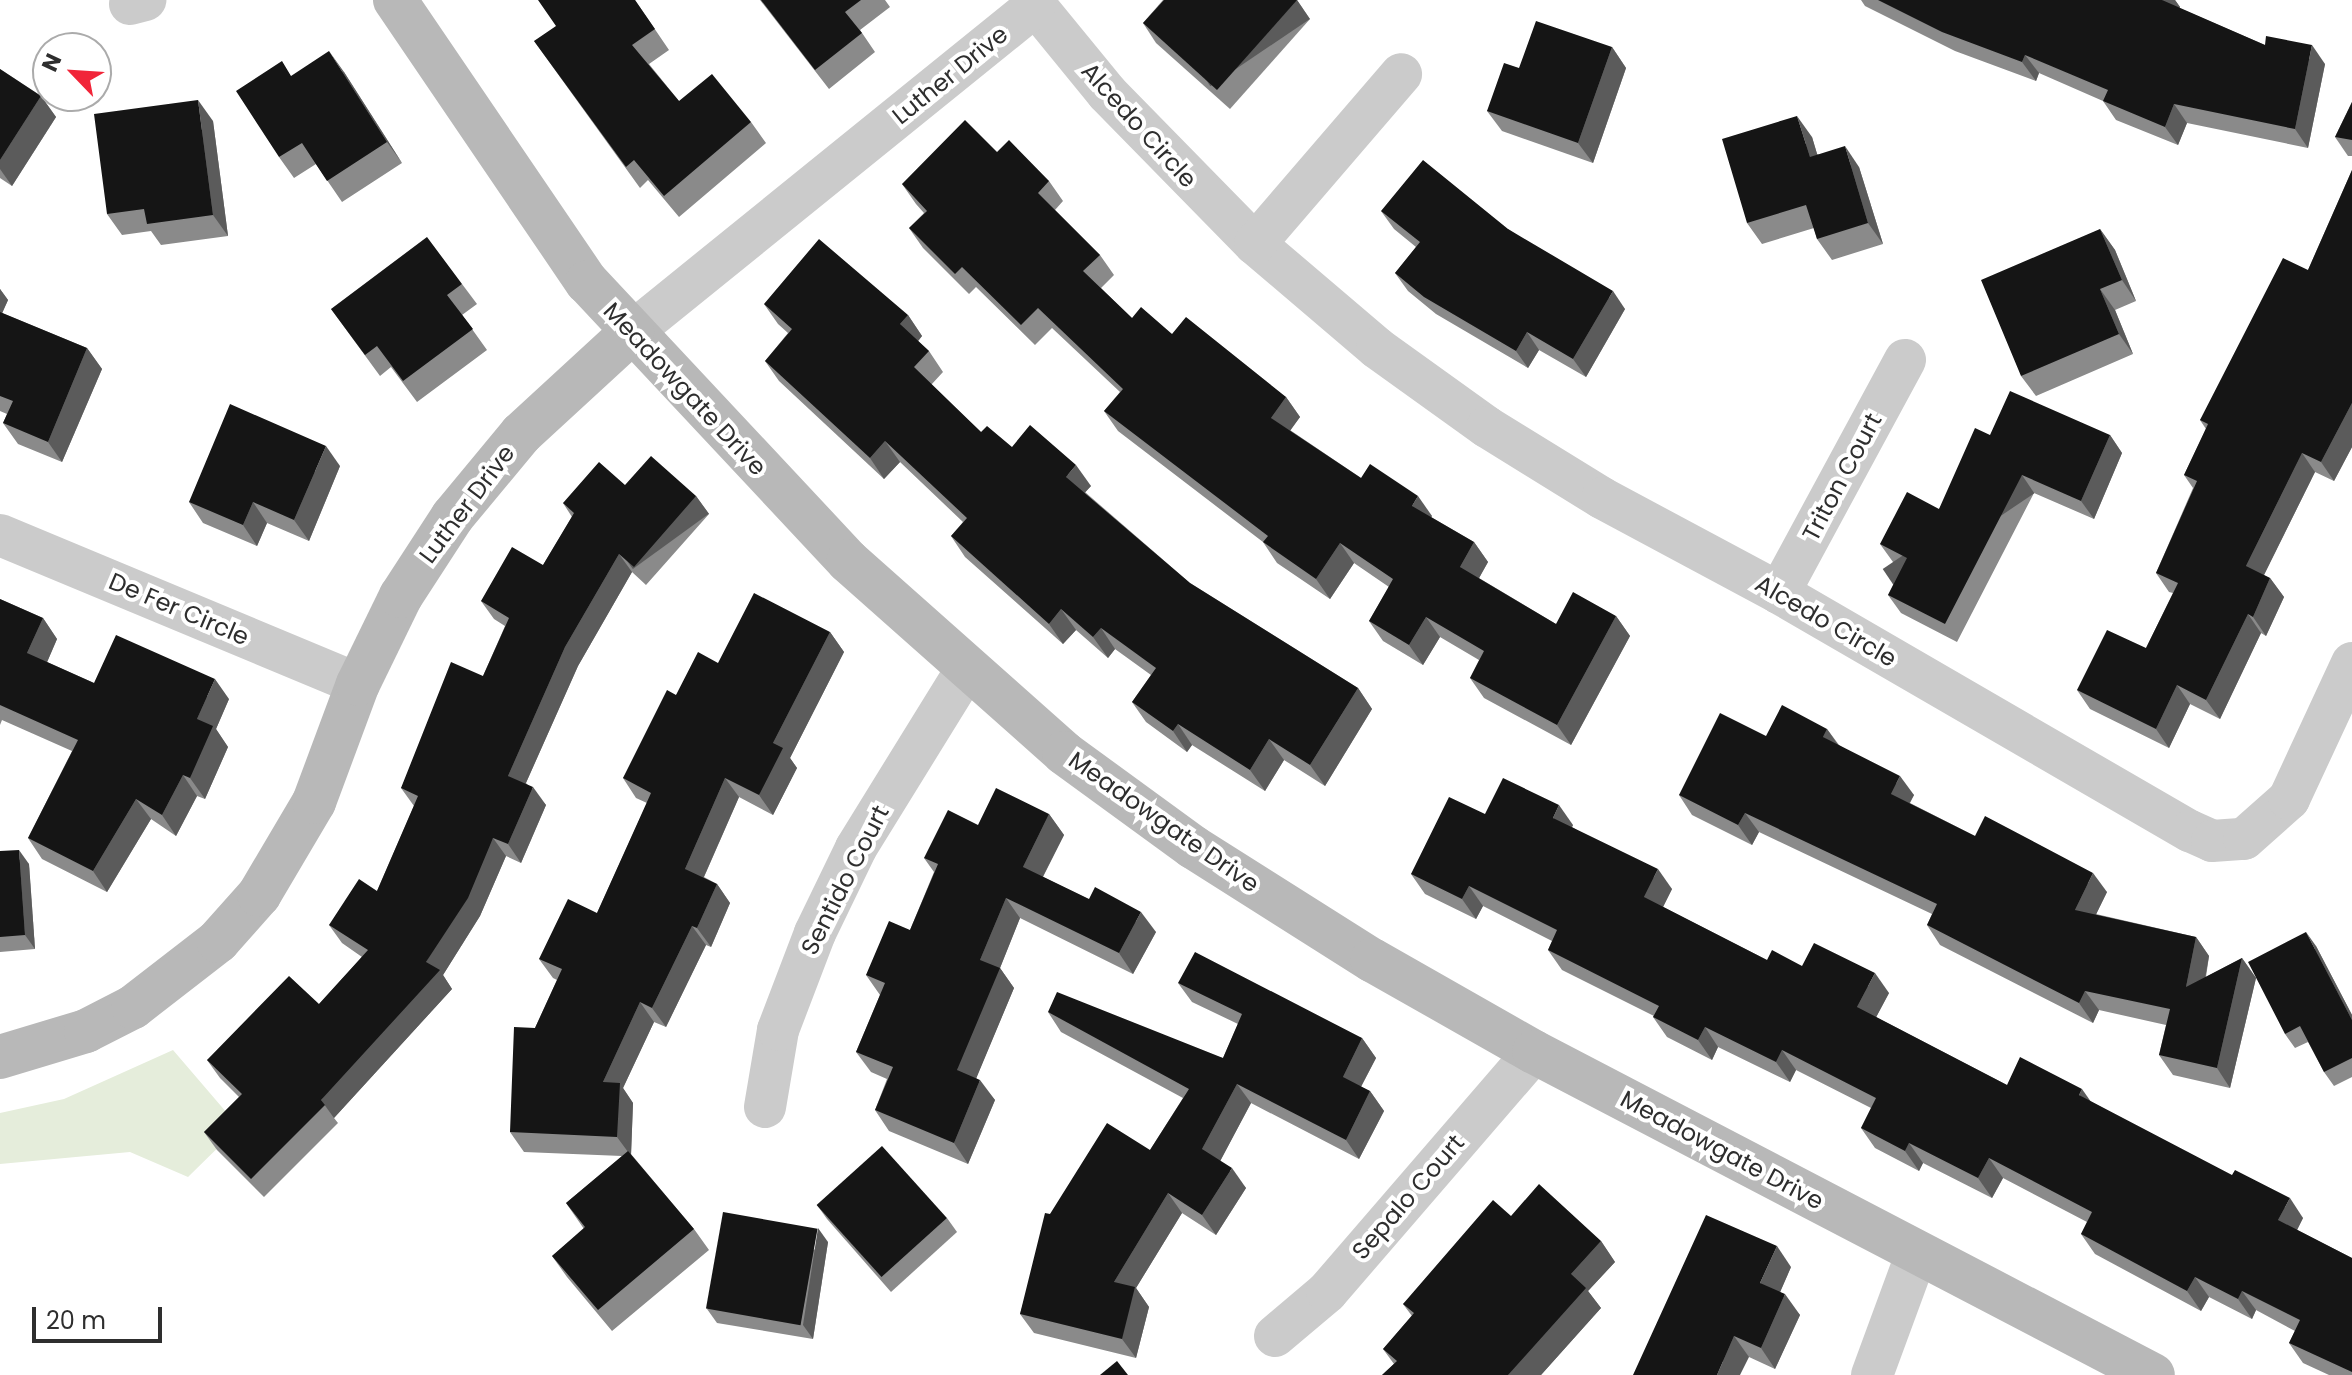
<!DOCTYPE html>
<html>
<head>
<meta charset="utf-8">
<style>
	body { margin:0 }
	#map { position:relative; width:2352px; height:1375px; overflow:hidden; background:#fff; font-family:Poppins,sans-serif }
	div>[style] { position:absolute }
	.green>* { inset:0; background:#e5eddb }
	.street>* { height:42px; margin:-21px; padding:0 21px; transform-origin:21px; border-radius:21px; background:#cbcbcb }
	.secondary>* { height:44px; margin:-22px; padding:0 22px; transform-origin:22px; border-radius:22px; background:#b8b8b8 }
	.wall>* { inset:0; background:#8a8a8a }
	.shaded-wall>* { inset:0; background:#5b5b5b; transform-origin:0 0 }
	.building>* { inset:0; background:#151515; transform-origin:0 0 }
	span { translate:-50% -50%; white-space:nowrap; text-align:center; line-height:1.15; -webkit-text-stroke:8px #fff; paint-order:stroke }
	.street-label { font-size:24px; color:#2e2e2e }
	.north { position:absolute; left:32px; top:32px; width:80px; height:80px; box-sizing:border-box; background:#fff; border:2px solid #ababab; border-radius:50%; rotate:295deg; font-size:22px; font-weight:700; line-height:32px; text-align:center; color:#2e2e2e }
	.north::after { content:''; display:block; margin:auto; width:28px; height:36px; background:#f12539; clip-path:polygon(50% 0,100% 100%,50% 72%,0 100%) }
	.scale { position:absolute; left:32px; top:1307px; width:130px; height:36px; box-sizing:border-box; border:4px solid #2e2e2e; border-top:0; padding-left:10px; font-size:24px; line-height:28px; white-space:nowrap; color:#2e2e2e; -webkit-text-stroke:6px #fff; paint-order:stroke }
</style>
</head>
<body>
<div id="map">
	<div class="green">
		<i style="clip-path:polygon(173px 1050px,239px 1127px,188px 1177px,130px 1152px,0 1164px,0 1113px,64px 1099px)"></i>
	</div>
	<div class="street">
		<i style="left:1031px;top:0;width:120px;rotate:50.7deg"></i>
		<i style="left:1107px;top:93px;width:211px;rotate:45.6deg"></i>
		<i style="left:1255px;top:244px;width:160px;rotate:40.4deg"></i>
		<i style="left:1377px;top:348px;width:135px;rotate:35.7deg"></i>
		<i style="left:1487px;top:427px;width:135px;rotate:31.7deg"></i>
		<i style="left:1602px;top:498px;width:201px;rotate:28.2deg"></i>
		<i style="left:1779px;top:593px;width:475px;rotate:30.1deg"></i>
		<i style="left:2190px;top:831px;width:24px;rotate:24deg"></i>
		<i style="left:2212px;top:841px;width:32px;rotate:-4deg"></i>
		<i style="left:2244px;top:839px;width:60px;rotate:-41.6deg"></i>
		<i style="left:2289px;top:799px;width:150px;rotate:-65.1deg"></i>
		<i style="left:130px;top:4px;width:16px;rotate:-15deg"></i>
		<i style="left:1255px;top:244px;width:224px;rotate:-49.3deg"></i>
		<i style="left:632px;top:332px;width:518px;rotate:-38.97deg"></i>
		<i style="left:0;top:535px;width:388px;rotate:22.6deg"></i>
		<i style="left:1779px;top:593px;width:265px;rotate:-61.6deg"></i>
		<i style="left:765px;top:1107px;width:78px;rotate:-80.4deg"></i>
		<i style="left:778px;top:1030px;width:104px;rotate:-69.1deg"></i>
		<i style="left:815px;top:933px;width:94px;rotate:-64.2deg"></i>
		<i style="left:856px;top:848px;width:209px;rotate:-58.3deg"></i>
		<i style="left:1275px;top:1336px;width:68px;rotate:-40.2deg"></i>
		<i style="left:1327px;top:1292px;width:317px;rotate:-49.2deg"></i>
		<i style="left:1872px;top:1375px;width:130px;rotate:-69.8deg"></i>
	</div>
	<div class="secondary">
		<i style="left:395px;top:0;width:341px;rotate:55.8deg"></i>
		<i style="left:587px;top:282px;width:382px;rotate:46.9deg"></i>
		<i style="left:848px;top:561px;width:289px;rotate:41.6deg"></i>
		<i style="left:1064px;top:753px;width:160px;rotate:36.1deg"></i>
		<i style="left:1193px;top:847px;width:212px;rotate:32.3deg"></i>
		<i style="left:1372px;top:960px;width:186px;rotate:29.6deg"></i>
		<i style="left:1534px;top:1052px;width:698px;rotate:27.56deg"></i>
		<i style="left:0;top:1057px;width:90px;rotate:-16.8deg"></i>
		<i style="left:86px;top:1031px;width:53px;rotate:-27.1deg"></i>
		<i style="left:133px;top:1007px;width:108px;rotate:-37.8deg"></i>
		<i style="left:218px;top:941px;width:62px;rotate:-48.3deg"></i>
		<i style="left:259px;top:895px;width:108px;rotate:-59.4deg"></i>
		<i style="left:314px;top:802px;width:126px;rotate:-69.6deg"></i>
		<i style="left:358px;top:684px;width:98px;rotate:-64deg"></i>
		<i style="left:401px;top:596px;width:95px;rotate:-57deg"></i>
		<i style="left:453px;top:516px;width:107px;rotate:-50.3deg"></i>
		<i style="left:521px;top:434px;width:151px;rotate:-42.6deg"></i>
	</div>
	<div class="wall">
		<i style="clip-path:polygon(635px 0,669px 50px,649px 64px,679px 101px,751px 122px,766px 143px,679px 217px,648px 180px,640px 188px,534px 41px)"></i>
		<i style="clip-path:polygon(760px 0,885px 0,890px 7px,860px 30px,875px 52px,829px 89px)"></i>
		<i style="clip-path:polygon(1163px 0,1297px 0,1310px 19px,1230px 109px,1156px 43px,1143px 23px)"></i>
		<i style="clip-path:polygon(1861px 0,2175px 0,2180px 7px,2179px 8px,2265px 45px,2325px 64px,2308px 148px,2187px 123px,2178px 145px,2116px 120px,2103px 101px,2039px 73px,2036px 81px,1955px 51px,1865px 6px)"></i>
		<i style="clip-path:polygon(1612px 47px,1626px 68px,1593px 163px,1502px 131px,1487px 111px,1519px 68px)"></i>
		<i style="clip-path:polygon(0 69px,41px 96px,56px 117px,12px 186px,0 178px)"></i>
		<i style="clip-path:polygon(344px 72px,402px 163px,342px 202px,316px 164px,294px 178px,279px 157px,292px 76px)"></i>
		<i style="clip-path:polygon(2352px 102px,2352px 156px,2348px 156px,2335px 137px)"></i>
		<i style="clip-path:polygon(213px 121px,228px 236px,161px 245px,151px 231px,122px 235px,107px 214px)"></i>
		<i style="clip-path:polygon(1812px 137px,1817px 154px,1859px 167px,1883px 244px,1832px 260px,1817px 239px,1814px 228px,1762px 244px,1747px 223px)"></i>
		<i style="clip-path:polygon(997px 152px,1049px 181px,1063px 201px,1055px 210px,1100px 255px,1114px 275px,1101px 288px,1132px 318px,1172px 334px,1286px 397px,1300px 417px,1290px 430px,1361px 478px,1432px 516px,1431px 517px,1474px 542px,1488px 562px,1479px 578px,1556px 624px,1616px 616px,1630px 636px,1571px 745px,1484px 698px,1470px 678px,1479px 660px,1440px 637px,1423px 665px,1383px 641px,1369px 621px,1389px 587px,1354px 563px,1330px 599px,1277px 563px,1263px 542px,1118px 431px,1104px 411px,1120px 392px,1052px 328px,1035px 345px,976px 287px,969px 294px,923px 248px,909px 228px,924px 213px,916px 204px,902px 184px)"></i>
		<i style="clip-path:polygon(2352px 170px,2352px 447px,2334px 481px,2315px 472px,2264px 575px,2270px 578px,2284px 597px,2266px 636px,2261px 633px,2220px 719px,2190px 704px,2169px 748px,2090px 709px,2077px 690px,2146px 648px,2173px 593px,2169px 592px,2156px 573px,2193px 488px,2184px 475px,2206px 429px,2200px 420px,2308px 270px)"></i>
		<i style="clip-path:polygon(1381px 211px,1508px 229px,1625px 309px,1586px 377px,1539px 350px,1528px 368px,1436px 314px,1408px 291px,1395px 273px,1416px 247px,1394px 229px)"></i>
		<i style="clip-path:polygon(2100px 229px,2115px 250px,2136px 301px,2115px 310px,2133px 354px,2036px 396px,2021px 376px)"></i>
		<i style="clip-path:polygon(462px 284px,477px 304px,462px 315px,487px 350px,417px 402px,391px 367px,380px 376px,331px 309px)"></i>
		<i style="clip-path:polygon(0 289px,8px 300px,2px 313px,87px 348px,102px 369px,62px 462px,18px 444px,3px 423px,7px 414px,0 411px)"></i>
		<i style="clip-path:polygon(764px 304px,908px 315px,922px 336px,918px 341px,929px 351px,943px 372px,931px 385px,981px 432px,1091px 486px,1085px 492px,1190px 583px,1358px 688px,1372px 709px,1325px 786px,1284px 760px,1265px 791px,1192px 745px,1187px 752px,1146px 722px,1132px 702px,1151px 675px,1115px 649px,1108px 658px,1076px 630px,1063px 644px,965px 557px,951px 536px,963px 522px,900px 462px,884px 479px,779px 381px,765px 361px,788px 333px,778px 324px)"></i>
		<i style="clip-path:polygon(1990px 435px,2110px 435px,2122px 453px,2094px 519px,2034px 493px,1957px 642px,1901px 613px,1888px 595px,1902px 567px,1893px 562px,1880px 544px,1939px 509px)"></i>
		<i style="clip-path:polygon(340px 466px,309px 541px,267px 523px,257px 546px,203px 523px,189px 502px)"></i>
		<i style="clip-path:polygon(625px 485px,696px 496px,709px 514px,646px 585px,632px 572px,578px 666px,526px 783px,546px 805px,521px 863px,506px 856px,480px 916px,443px 975px,452px 989px,334px 1118px,338px 1123px,264px 1197px,217px 1150px,204px 1132px,239px 1097px,220px 1078px,207px 1060px,319px 1004px,362px 957px,342px 943px,329px 925px,377px 891px,414px 806px,401px 788px,483px 676px,505px 626px,494px 619px,481px 601px,543px 565px,572px 517px,563px 503px)"></i>
		<i style="clip-path:polygon(0 599px,43px 618px,57px 639px,47px 662px,94px 683px,229px 699px,216px 729px,228px 747px,205px 799px,197px 796px,176px 836px,151px 819px,107px 892px,42px 859px,28px 838px,72px 751px,2px 720px,0 725px)"></i>
		<i style="clip-path:polygon(830px 632px,844px 652px,790px 758px,797px 768px,773px 815px,739px 797px,704px 877px,717px 884px,730px 903px,711px 947px,706px 945px,666px 1027px,654px 1022px,623px 1088px,633px 1103px,631px 1154px,694px 1229px,709px 1250px,612px 1331px,567px 1277px,552px 1256px,584px 1229px,566px 1203px,622px 1156px,524px 1152px,510px 1132px,535px 1028px,557px 980px,553px 978px,539px 959px,597px 913px,647px 803px,636px 798px,623px 778px,676px 695px,718px 663px)"></i>
		<i style="clip-path:polygon(1827px 729px,1839px 745px,1914px 795px,1910px 803px,1975px 836px,2107px 892px,2096px 914px,2196px 937px,2209px 956px,2206px 977px,2242px 958px,2256px 978px,2230px 1088px,2173px 1075px,2159px 1055px,2166px 1025px,2099px 1010px,2093px 1023px,1940px 945px,1927px 925px,1932px 914px,1759px 832px,1752px 845px,1692px 815px,1679px 795px,1766px 736px)"></i>
		<i style="clip-path:polygon(1049px 814px,1064px 835px,1043px 877px,1156px 932px,1133px 974px,1020px 918px,1000px 968px,1014px 988px,976px 1078px,995px 1100px,968px 1164px,889px 1131px,875px 1110px,887px 1079px,871px 1072px,856px 1052px,880px 995px,866px 975px,910px 930px,934px 872px,924px 858px,978px 825px)"></i>
		<i style="clip-path:polygon(1485px 814px,1573px 825px,1572px 827px,1672px 889px,1663px 907px,1767px 960px,1802px 966px,1889px 993px,1876px 1017px,2007px 1085px,2090px 1101px,2303px 1218px,2297px 1230px,2352px 1258px,2352px 1375px,2329px 1375px,2303px 1363px,2289px 1343px,2295px 1331px,2256px 1310px,2252px 1319px,2209px 1297px,2201px 1311px,2095px 1254px,2081px 1234px,2087px 1222px,2003px 1178px,1992px 1198px,1923px 1163px,1919px 1171px,1875px 1148px,1861px 1128px,1871px 1108px,1796px 1070px,1790px 1082px,1718px 1047px,1712px 1060px,1667px 1037px,1653px 1017px,1654px 1016px,1562px 970px,1548px 950px,1552px 941px,1483px 906px,1476px 919px,1425px 894px,1411px 874px)"></i>
		<i style="clip-path:polygon(0 851px,29px 864px,35px 949px,0 952px)"></i>
		<i style="clip-path:polygon(2316px 946px,2352px 1015px,2352px 1077px,2334px 1086px,2324px 1072px,2308px 1042px,2295px 1048px,2285px 1034px)"></i>
		<i style="clip-path:polygon(1178px 983px,1362px 1038px,1376px 1058px,1361px 1087px,1370px 1091px,1384px 1111px,1359px 1159px,1251px 1103px,1220px 1161px,1246px 1188px,1216px 1235px,1182px 1213px,1136px 1288px,1149px 1307px,1136px 1358px,1034px 1333px,1020px 1314px,1050px 1214px,1150px 1150px,1183px 1098px,1061px 1032px,1048px 1012px,1223px 1058px,1238px 1024px,1192px 1002px)"></i>
		<i style="clip-path:polygon(817px 1205px,947px 1218px,957px 1232px,891px 1292px,827px 1219px)"></i>
		<i style="clip-path:polygon(1511px 1216px,1601px 1241px,1615px 1262px,1588px 1291px,1601px 1308px,1541px 1375px,1382px 1375px,1394px 1364px,1383px 1349px,1412px 1316px,1403px 1304px)"></i>
		<i style="clip-path:polygon(828px 1242px,813px 1339px,717px 1323px,707px 1309px)"></i>
		<i style="clip-path:polygon(1791px 1267px,1780px 1292px,1800px 1315px,1775px 1369px,1749px 1357px,1633px 1375px)"></i>
	</div>
	<div class="shaded-wall">
		<i style="left:1297px;top:0;width:23px;height:120px;rotate:56deg"></i>
		<i style="clip-path:polygon(2162px 0,2175px 0,2180px 7px,2175px 19px)"></i>
		<i style="clip-path:polygon(2312px 45px,2325px 64px,2308px 148px,2295px 129px)"></i>
		<i style="clip-path:polygon(1612px 47px,1626px 68px,1593px 163px,1578px 143px)"></i>
		<i style="clip-path:polygon(329px 51px,344px 72px,402px 163px,387px 142px)"></i>
		<i style="clip-path:polygon(2025px 55px,2039px 73px,2036px 81px,2022px 62px)"></i>
		<i style="clip-path:polygon(41px 96px,56px 117px,12px 186px,0 169px,0 160px)"></i>
		<i style="clip-path:polygon(198px 100px,213px 121px,228px 236px,213px 215px)"></i>
		<i style="clip-path:polygon(2174px 104px,2187px 123px,2178px 145px,2165px 127px)"></i>
		<i style="clip-path:polygon(1797px 116px,1812px 137px,1824px 177px,1810px 157px)"></i>
		<i style="clip-path:polygon(1845px 146px,1859px 167px,1883px 244px,1868px 223px)"></i>
		<i style="clip-path:polygon(2100px 229px,2115px 250px,2136px 301px,2122px 280px)"></i>
		<i style="clip-path:polygon(0 289px,8px 300px,0 318px)"></i>
		<i style="clip-path:polygon(2100px 289px,2115px 310px,2133px 354px,2119px 334px)"></i>
		<i style="clip-path:polygon(1613px 291px,1625px 309px,1586px 377px,1573px 359px)"></i>
		<i style="clip-path:polygon(908px 315px,922px 336px,915px 345px,900px 324px)"></i>
		<i style="clip-path:polygon(1527px 332px,1539px 350px,1528px 368px,1516px 351px)"></i>
		<i style="clip-path:polygon(87px 348px,102px 369px,62px 462px,48px 442px)"></i>
		<i style="clip-path:polygon(1286px 397px,1300px 417px,1285px 438px,1271px 418px)"></i>
		<i style="clip-path:polygon(2352px 403px,2352px 447px,2334px 481px,2321px 462px)"></i>
		<i style="clip-path:polygon(2110px 435px,2122px 453px,2094px 519px,2081px 501px)"></i>
		<i style="clip-path:polygon(885px 441px,900px 462px,884px 479px,870px 458px)"></i>
		<i style="clip-path:polygon(326px 446px,340px 466px,309px 541px,294px 520px)"></i>
		<i style="clip-path:polygon(2302px 453px,2315px 472px,2259px 585px,2246px 566px)"></i>
		<i style="clip-path:polygon(1076px 465px,1091px 486px,1081px 497px,1066px 477px)"></i>
		<i style="left:2022px;top:475px;width:22px;height:168px;rotate:56deg"></i>
		<i style="left:696px;top:496px;width:22px;height:94px;rotate:54deg"></i>
		<i style="clip-path:polygon(1418px 496px,1432px 516px,1426px 526px,1412px 506px)"></i>
		<i style="clip-path:polygon(253px 502px,267px 523px,257px 546px,243px 525px)"></i>
		<i style="clip-path:polygon(1474px 542px,1488px 562px,1474px 587px,1460px 567px)"></i>
		<i style="clip-path:polygon(1340px 543px,1354px 563px,1330px 599px,1316px 579px)"></i>
		<i style="clip-path:polygon(619px 554px,632px 572px,578px 666px,521px 794px,508px 776px,565px 647px)"></i>
		<i style="clip-path:polygon(2270px 578px,2284px 597px,2266px 636px,2253px 617px)"></i>
		<i style="clip-path:polygon(1061px 609px,1076px 630px,1063px 644px,1049px 624px)"></i>
		<i style="clip-path:polygon(2248px 614px,2261px 633px,2220px 719px,2206px 700px)"></i>
		<i style="clip-path:polygon(1616px 616px,1630px 636px,1571px 745px,1557px 725px)"></i>
		<i style="clip-path:polygon(1426px 617px,1440px 637px,1423px 665px,1409px 645px)"></i>
		<i style="clip-path:polygon(43px 618px,57px 639px,42px 674px,27px 653px)"></i>
		<i style="clip-path:polygon(1101px 628px,1115px 649px,1108px 658px,1093px 637px)"></i>
		<i style="clip-path:polygon(830px 632px,844px 652px,790px 758px,797px 768px,773px 815px,759px 795px,773px 743px)"></i>
		<i style="clip-path:polygon(215px 679px,229px 699px,216px 729px,228px 747px,205px 799px,190px 778px,197px 719px)"></i>
		<i style="clip-path:polygon(2177px 685px,2190px 704px,2169px 748px,2156px 729px)"></i>
		<i style="clip-path:polygon(1358px 688px,1372px 709px,1325px 786px,1310px 765px)"></i>
		<i style="clip-path:polygon(1178px 724px,1192px 745px,1187px 752px,1173px 731px)"></i>
		<i style="clip-path:polygon(1827px 729px,1841px 749px,1823px 737px)"></i>
		<i style="clip-path:polygon(1269px 739px,1284px 760px,1265px 791px,1250px 770px)"></i>
		<i style="clip-path:polygon(183px 775px,197px 796px,176px 836px,162px 815px)"></i>
		<i style="clip-path:polygon(1900px 776px,1914px 795px,1904px 813px,1891px 794px)"></i>
		<i style="clip-path:polygon(725px 778px,739px 797px,699px 888px,685px 869px)"></i>
		<i style="clip-path:polygon(533px 787px,546px 805px,521px 863px,508px 844px)"></i>
		<i style="clip-path:polygon(136px 799px,151px 819px,107px 892px,93px 871px)"></i>
		<i style="clip-path:polygon(1559px 805px,1573px 825px,1567px 837px,1553px 818px)"></i>
		<i style="clip-path:polygon(1745px 813px,1759px 832px,1752px 845px,1738px 825px)"></i>
		<i style="clip-path:polygon(1049px 814px,1064px 835px,1037px 888px,1023px 867px)"></i>
		<i style="clip-path:polygon(493px 838px,506px 856px,480px 916px,443px 975px,452px 989px,334px 1118px,321px 1100px,426px 962px)"></i>
		<i style="clip-path:polygon(19px 850px,29px 864px,35px 949px,25px 935px)"></i>
		<i style="clip-path:polygon(1658px 869px,1672px 889px,1658px 917px,1644px 897px)"></i>
		<i style="clip-path:polygon(2093px 873px,2107px 892px,2089px 929px,2075px 910px)"></i>
		<i style="clip-path:polygon(717px 884px,730px 903px,711px 947px,697px 928px)"></i>
		<i style="clip-path:polygon(1469px 886px,1483px 906px,1476px 919px,1462px 899px)"></i>
		<i style="clip-path:polygon(1006px 898px,1020px 918px,1000px 968px,1014px 988px,971px 1091px,957px 1070px,980px 960px)"></i>
		<i style="clip-path:polygon(1141px 912px,1156px 932px,1133px 974px,1119px 953px)"></i>
		<i style="clip-path:polygon(692px 926px,706px 945px,666px 1027px,652px 1008px)"></i>
		<i style="clip-path:polygon(2306px 932px,2316px 946px,2352px 1015px,2352px 1020px)"></i>
		<i style="clip-path:polygon(2196px 937px,2209px 956px,2200px 1007px,2186px 987px)"></i>
		<i style="clip-path:polygon(2242px 958px,2256px 978px,2230px 1088px,2217px 1068px)"></i>
		<i style="clip-path:polygon(1875px 973px,1889px 993px,1871px 1027px,1857px 1007px)"></i>
		<i style="clip-path:polygon(2085px 991px,2099px 1010px,2093px 1023px,2079px 1003px)"></i>
		<i style="clip-path:polygon(640px 1002px,654px 1022px,623px 1088px,633px 1103px,631px 1156px,617px 1137px,603px 1082px)"></i>
		<i style="clip-path:polygon(1705px 1027px,1718px 1047px,1712px 1060px,1698px 1040px)"></i>
		<i style="clip-path:polygon(1362px 1038px,1376px 1058px,1356px 1096px,1343px 1077px)"></i>
		<i style="clip-path:polygon(1782px 1050px,1796px 1070px,1790px 1082px,1776px 1062px)"></i>
		<i style="clip-path:polygon(980px 1080px,995px 1100px,968px 1164px,954px 1143px)"></i>
		<i style="clip-path:polygon(1237px 1084px,1251px 1103px,1216px 1169px,1202px 1149px)"></i>
		<i style="clip-path:polygon(2082px 1089px,2096px 1109px,2079px 1095px)"></i>
		<i style="clip-path:polygon(1370px 1091px,1384px 1111px,1359px 1159px,1346px 1140px)"></i>
		<i style="clip-path:polygon(1909px 1143px,1923px 1163px,1919px 1171px,1905px 1151px)"></i>
		<i style="clip-path:polygon(1989px 1158px,2003px 1178px,1992px 1198px,1978px 1178px)"></i>
		<i style="clip-path:polygon(1232px 1168px,1246px 1188px,1216px 1235px,1202px 1215px)"></i>
		<i style="clip-path:polygon(1168px 1193px,1182px 1213px,1136px 1288px,1149px 1307px,1136px 1358px,1122px 1339px,1114px 1282px)"></i>
		<i style="clip-path:polygon(2290px 1198px,2303px 1218px,2292px 1240px,2278px 1220px)"></i>
		<i style="clip-path:polygon(818px 1228px,828px 1242px,813px 1339px,803px 1325px)"></i>
		<i style="clip-path:polygon(1601px 1241px,1615px 1262px,1588px 1291px,1601px 1308px,1541px 1375px,1508px 1375px,1571px 1274px)"></i>
		<i style="clip-path:polygon(1777px 1246px,1791px 1267px,1775px 1304px,1760px 1283px)"></i>
		<i style="clip-path:polygon(2195px 1277px,2209px 1297px,2201px 1311px,2187px 1291px)"></i>
		<i style="clip-path:polygon(2242px 1291px,2256px 1310px,2252px 1319px,2238px 1299px)"></i>
		<i style="clip-path:polygon(1785px 1294px,1800px 1315px,1775px 1369px,1761px 1348px)"></i>
		<i style="clip-path:polygon(1734px 1336px,1749px 1357px,1740px 1375px,1717px 1375px)"></i>
	</div>
	<div class="building">
		<i style="clip-path:polygon(538px 0,635px 0,655px 29px,632px 45px,679px 101px,712px 74px,751px 122px,664px 196px,634px 160px,626px 167px,534px 41px,556px 26px)"></i>
		<i style="clip-path:polygon(761px 0,861px 0,845px 12px,862px 33px,815px 70px)"></i>
		<i style="clip-path:polygon(1164px 0,1297px 0,1217px 90px,1143px 23px)"></i>
		<i style="clip-path:polygon(1878px 0,2162px 0,2265px 45px,2266px 36px,2312px 45px,2295px 129px,2174px 104px,2165px 127px,2103px 101px,2108px 90px,2025px 55px,2022px 62px,1942px 32px)"></i>
		<i style="clip-path:polygon(1536px 21px,1612px 47px,1578px 143px,1487px 111px,1504px 63px,1519px 68px)"></i>
		<i style="clip-path:polygon(329px 51px,387px 142px,327px 181px,302px 143px,279px 157px,236px 91px,282px 61px,291px 76px)"></i>
		<i style="clip-path:polygon(0 69px,41px 96px,0 160px)"></i>
		<i style="clip-path:polygon(198px 100px,213px 215px,147px 224px,144px 209px,107px 214px,94px 114px)"></i>
		<i style="clip-path:polygon(2352px 102px,2352px 140px,2335px 137px)"></i>
		<i style="clip-path:polygon(1797px 116px,1810px 157px,1845px 146px,1868px 223px,1817px 239px,1806px 205px,1747px 223px,1722px 139px)"></i>
		<i style="clip-path:polygon(965px 120px,997px 152px,1009px 140px,1049px 181px,1038px 193px,1100px 255px,1083px 271px,1132px 318px,1141px 307px,1172px 334px,1186px 317px,1286px 397px,1271px 418px,1361px 478px,1370px 464px,1418px 496px,1412px 506px,1474px 542px,1460px 567px,1556px 624px,1573px 592px,1616px 616px,1557px 725px,1470px 678px,1484px 651px,1426px 617px,1409px 645px,1369px 621px,1393px 579px,1340px 543px,1316px 579px,1263px 542px,1268px 536px,1104px 411px,1123px 389px,1038px 308px,1021px 325px,962px 267px,955px 274px,909px 228px,927px 211px,902px 184px)"></i>
		<i style="clip-path:polygon(1423px 160px,1508px 229px,1613px 291px,1573px 359px,1527px 332px,1516px 351px,1424px 297px,1395px 273px,1420px 242px,1381px 211px)"></i>
		<i style="clip-path:polygon(2352px 170px,2352px 403px,2321px 462px,2302px 453px,2246px 566px,2270px 578px,2253px 617px,2248px 614px,2206px 700px,2177px 685px,2156px 729px,2077px 690px,2107px 630px,2146px 648px,2178px 583px,2156px 573px,2197px 481px,2184px 475px,2208px 424px,2200px 420px,2283px 258px,2308px 270px)"></i>
		<i style="clip-path:polygon(2100px 229px,2122px 280px,2100px 289px,2119px 334px,2021px 376px,1981px 280px)"></i>
		<i style="clip-path:polygon(427px 237px,462px 284px,447px 295px,473px 329px,403px 381px,377px 346px,365px 355px,331px 309px)"></i>
		<i style="clip-path:polygon(819px 239px,908px 315px,900px 324px,929px 351px,914px 367px,981px 432px,987px 426px,1012px 447px,1030px 425px,1076px 465px,1066px 477px,1190px 583px,1358px 688px,1310px 765px,1269px 739px,1250px 770px,1178px 724px,1173px 731px,1132px 702px,1156px 668px,1101px 628px,1093px 637px,1061px 609px,1049px 624px,951px 536px,967px 518px,885px 441px,870px 458px,765px 361px,792px 329px,764px 304px)"></i>
		<i style="clip-path:polygon(0 312px,87px 348px,48px 442px,3px 423px,13px 401px,0 396px)"></i>
		<i style="clip-path:polygon(2010px 391px,2110px 435px,2081px 501px,2022px 475px,1945px 624px,1888px 595px,1907px 558px,1880px 544px,1907px 492px,1939px 509px,1975px 428px,1990px 435px)"></i>
		<i style="clip-path:polygon(230px 404px,326px 446px,294px 520px,253px 502px,243px 525px,189px 502px)"></i>
		<i style="clip-path:polygon(651px 456px,696px 496px,634px 567px,619px 554px,565px 647px,508px 776px,533px 787px,508px 844px,493px 838px,468px 898px,426px 962px,440px 970px,321px 1100px,325px 1105px,251px 1179px,204px 1132px,242px 1094px,207px 1060px,289px 976px,319px 1004px,368px 950px,329px 925px,359px 879px,377px 891px,418px 796px,401px 788px,451px 662px,483px 676px,509px 618px,481px 601px,512px 547px,543px 565px,574px 513px,563px 503px,599px 462px,625px 485px)"></i>
		<i style="clip-path:polygon(754px 593px,830px 632px,773px 743px,783px 748px,759px 795px,725px 778px,685px 869px,717px 884px,697px 928px,692px 926px,652px 1008px,640px 1002px,603px 1082px,620px 1083px,617px 1137px,510px 1132px,514px 1027px,535px 1028px,562px 969px,539px 959px,568px 899px,597px 913px,651px 793px,623px 778px,667px 690px,676px 695px,698px 652px,718px 663px)"></i>
		<i style="clip-path:polygon(0 599px,43px 618px,27px 653px,94px 683px,116px 635px,215px 679px,197px 719px,213px 726px,190px 778px,183px 775px,162px 815px,136px 799px,93px 871px,28px 838px,78px 740px,0 705px)"></i>
		<i style="clip-path:polygon(1782px 705px,1827px 729px,1823px 737px,1900px 776px,1891px 794px,1975px 836px,1985px 816px,2093px 873px,2075px 910px,2196px 937px,2186px 987px,2242px 958px,2217px 1068px,2159px 1055px,2170px 1009px,2085px 991px,2079px 1003px,1927px 925px,1937px 904px,1745px 813px,1738px 825px,1679px 795px,1720px 713px,1766px 736px)"></i>
		<i style="clip-path:polygon(1503px 778px,1559px 805px,1553px 818px,1658px 869px,1644px 897px,1767px 960px,1772px 950px,1802px 966px,1814px 943px,1875px 973px,1857px 1007px,2007px 1085px,2020px 1057px,2082px 1089px,2079px 1095px,2232px 1175px,2235px 1170px,2290px 1198px,2278px 1220px,2352px 1258px,2352px 1372px,2289px 1343px,2300px 1320px,2242px 1291px,2238px 1299px,2195px 1277px,2187px 1291px,2081px 1234px,2092px 1212px,1989px 1158px,1978px 1178px,1909px 1143px,1905px 1151px,1861px 1128px,1876px 1098px,1782px 1050px,1776px 1062px,1705px 1027px,1698px 1040px,1653px 1017px,1659px 1006px,1548px 950px,1557px 930px,1469px 886px,1462px 899px,1411px 874px,1449px 797px,1485px 814px)"></i>
		<i style="clip-path:polygon(996px 788px,1049px 814px,1023px 867px,1089px 899px,1095px 887px,1141px 912px,1119px 953px,1006px 898px,980px 960px,1000px 968px,957px 1070px,980px 1080px,954px 1143px,875px 1110px,893px 1067px,856px 1052px,885px 983px,866px 975px,889px 921px,910px 930px,938px 864px,924px 858px,948px 810px,978px 825px)"></i>
		<i style="clip-path:polygon(19px 850px,25px 935px,0 937px,0 851px)"></i>
		<i style="clip-path:polygon(2306px 932px,2352px 1020px,2352px 1058px,2324px 1072px,2300px 1026px,2285px 1034px,2248px 962px)"></i>
		<i style="clip-path:polygon(1195px 952px,1362px 1038px,1343px 1077px,1370px 1091px,1346px 1140px,1237px 1084px,1202px 1149px,1232px 1168px,1202px 1215px,1168px 1193px,1114px 1282px,1135px 1287px,1122px 1339px,1020px 1314px,1045px 1213px,1050px 1214px,1107px 1123px,1150px 1150px,1189px 1089px,1048px 1012px,1057px 992px,1223px 1058px,1242px 1014px,1178px 983px)"></i>
		<i style="left:882px;top:1146px;width:97px;height:88px;rotate:48deg"></i>
		<i style="clip-path:polygon(628px 1151px,694px 1229px,598px 1310px,552px 1256px,585px 1227px,566px 1203px)"></i>
		<i style="clip-path:polygon(1539px 1184px,1601px 1241px,1571px 1274px,1586px 1288px,1508px 1375px,1382px 1375px,1397px 1361px,1383px 1349px,1414px 1313px,1403px 1304px,1493px 1200px,1511px 1216px)"></i>
		<i style="left:723px;top:1212px;width:96px;height:98px;rotate:10deg"></i>
		<i style="clip-path:polygon(1706px 1215px,1777px 1246px,1760px 1283px,1785px 1294px,1761px 1348px,1734px 1336px,1717px 1375px,1633px 1375px)"></i>
		<i style="clip-path:polygon(1117px 1361px,1128px 1375px,1100px 1375px)"></i>
	</div>
	<div class="street-label">
		<span style="left:950px;top:75px;rotate:-39deg">Luther Drive</span>
		<span style="left:1139px;top:125px;rotate:48deg">Alcedo Circle</span>
		<span style="left:685px;top:389px;rotate:47deg">Meadowgate Drive</span>
		<span style="left:1842px;top:477px;rotate:-62deg">Triton Court</span>
		<span style="left:467px;top:504px;rotate:-53deg">Luther Drive</span>
		<span style="left:179px;top:609px;rotate:23deg">De Fer Circle</span>
		<span style="left:1826px;top:621px;rotate:30deg">Alcedo Circle</span>
		<span style="left:1164px;top:822px;rotate:35deg">Meadowgate Drive</span>
		<span style="left:845px;top:880px;rotate:-63deg">Sentido Court</span>
		<span style="left:1722px;top:1150px;rotate:28deg">Meadowgate Drive</span>
		<span style="left:1408px;top:1197px;rotate:-49deg">Sepalo Court</span>
	</div>
	<div class="north">N</div>
	<div class="scale">20 m</div>
</div>
</body>
</html>
